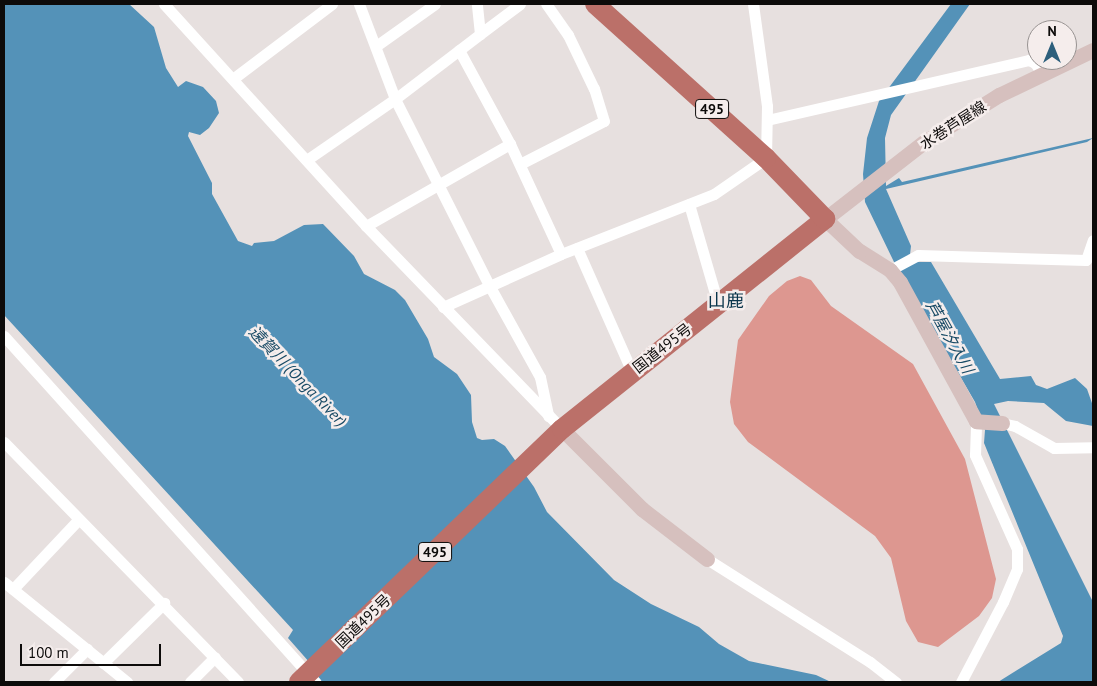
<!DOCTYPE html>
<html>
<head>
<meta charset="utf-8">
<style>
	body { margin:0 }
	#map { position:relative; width:1097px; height:686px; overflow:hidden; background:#e7e0df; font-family:"PT Sans","Noto Sans JP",sans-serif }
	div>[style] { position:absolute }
	.forest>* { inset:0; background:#dd9790 }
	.water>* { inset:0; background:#5492b8 }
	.street>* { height:11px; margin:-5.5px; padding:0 5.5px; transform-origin:5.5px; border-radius:5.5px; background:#fff }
	.secondary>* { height:15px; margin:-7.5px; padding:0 7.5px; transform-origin:7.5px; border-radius:7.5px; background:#d6c0be }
	.highway>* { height:20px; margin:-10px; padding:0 10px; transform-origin:10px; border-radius:10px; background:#bb7069 }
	span { translate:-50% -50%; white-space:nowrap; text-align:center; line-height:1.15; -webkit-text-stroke:5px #f5edec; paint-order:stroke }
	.shield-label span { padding:1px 4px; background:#f5edec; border:1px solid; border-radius:4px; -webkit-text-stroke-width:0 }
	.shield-label { font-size:14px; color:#0d0b0a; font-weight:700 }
	.street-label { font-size:15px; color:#0d0b0a }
	.water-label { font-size:16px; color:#184a65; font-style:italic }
	.quarter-label { font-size:18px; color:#0a354b }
	.frame { position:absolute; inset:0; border:5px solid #0d0b0a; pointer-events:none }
	.north { position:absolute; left:1027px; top:20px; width:50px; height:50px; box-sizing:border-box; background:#f5edec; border:1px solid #989392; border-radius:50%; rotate:0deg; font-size:14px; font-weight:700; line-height:20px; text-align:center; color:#0d0b0a }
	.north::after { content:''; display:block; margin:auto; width:18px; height:22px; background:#2d5f7c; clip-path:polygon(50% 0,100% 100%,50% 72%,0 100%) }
	.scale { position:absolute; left:20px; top:644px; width:141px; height:22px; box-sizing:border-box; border:2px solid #0d0b0a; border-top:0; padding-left:6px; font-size:15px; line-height:18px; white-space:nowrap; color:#0d0b0a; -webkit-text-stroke:4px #f5edec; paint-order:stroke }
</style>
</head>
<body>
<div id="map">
	<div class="forest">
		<i style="clip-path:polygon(800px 276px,811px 280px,831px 306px,913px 364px,965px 459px,996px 579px,992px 598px,979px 616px,938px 647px,918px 642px,906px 621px,891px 558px,875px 536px,748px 442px,734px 424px,730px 402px,738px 340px,769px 296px,787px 281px)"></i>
	</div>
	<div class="water">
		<i style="clip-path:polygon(4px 4px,129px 4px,154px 27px,166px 68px,178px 87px,186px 81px,203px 87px,216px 101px,219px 113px,209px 128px,200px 135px,189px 132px,188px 136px,212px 183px,212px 194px,238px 241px,252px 246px,254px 243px,274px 241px,304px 225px,323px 224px,354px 256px,364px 274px,395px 290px,405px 300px,428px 339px,434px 357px,457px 374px,471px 395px,472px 422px,477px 438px,482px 440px,494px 439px,505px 446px,534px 487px,547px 512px,614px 580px,651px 604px,699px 627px,719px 644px,749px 661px,816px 675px,831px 682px,311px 682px,310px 663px,288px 638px,293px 630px,4px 315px)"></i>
		<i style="clip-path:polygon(951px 4px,970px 4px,891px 115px,885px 138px,886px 186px,899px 178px,902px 182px,1093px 138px,1087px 142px,886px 189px,911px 246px,910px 255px,918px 262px,931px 262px,1000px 379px,1031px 376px,1036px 385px,1047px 389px,1075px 378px,1087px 389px,1093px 406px,1093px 426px,1066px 421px,1044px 403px,1008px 401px,994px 404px,1093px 602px,1093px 682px,998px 682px,1061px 643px,1063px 636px,984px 443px,985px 430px,975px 402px,894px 262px,865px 202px,863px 174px,867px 138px,879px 101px)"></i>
	</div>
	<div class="street">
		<i style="left:164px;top:4px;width:300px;rotate:47.7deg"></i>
		<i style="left:366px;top:226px;width:282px;rotate:46deg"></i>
		<i style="left:359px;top:4px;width:102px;rotate:69.2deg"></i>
		<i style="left:395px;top:99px;width:208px;rotate:63.2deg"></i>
		<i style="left:489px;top:285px;width:105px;rotate:61deg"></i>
		<i style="left:540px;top:377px;width:40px;rotate:78deg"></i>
		<i style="left:480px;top:34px;width:50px;rotate:-36.9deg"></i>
		<i style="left:376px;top:46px;width:72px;rotate:-35.4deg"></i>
		<i style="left:459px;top:50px;width:107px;rotate:61.5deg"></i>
		<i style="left:510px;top:144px;width:121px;rotate:65.1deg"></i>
		<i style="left:234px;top:78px;width:123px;rotate:-37.1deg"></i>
		<i style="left:767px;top:120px;width:269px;rotate:-12.9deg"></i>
		<i style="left:1029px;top:60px;width:7px;rotate:27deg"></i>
		<i style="left:1035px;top:63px;width:11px;rotate:56deg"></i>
		<i style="left:308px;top:159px;width:106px;rotate:-34.6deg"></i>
		<i style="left:395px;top:99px;width:107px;rotate:-37.4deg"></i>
		<i style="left:480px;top:34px;width:30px;rotate:-96deg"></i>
		<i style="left:520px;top:164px;width:94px;rotate:-27.1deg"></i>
		<i style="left:604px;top:121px;width:34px;rotate:-107deg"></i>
		<i style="left:594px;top:89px;width:60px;rotate:-115.7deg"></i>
		<i style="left:568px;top:35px;width:38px;rotate:-125deg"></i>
		<i style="left:689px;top:204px;width:104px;rotate:73.8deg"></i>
		<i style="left:366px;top:226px;width:166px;rotate:-29.7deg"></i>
		<i style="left:577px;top:248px;width:136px;rotate:66.1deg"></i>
		<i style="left:890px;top:270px;width:32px;rotate:-28deg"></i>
		<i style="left:918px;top:255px;width:168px;rotate:1.7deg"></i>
		<i style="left:1086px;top:260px;width:21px;rotate:-71deg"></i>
		<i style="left:443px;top:307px;width:129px;rotate:-24.2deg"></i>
		<i style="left:561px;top:254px;width:164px;rotate:-21.4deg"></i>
		<i style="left:714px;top:194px;width:63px;rotate:-34.7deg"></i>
		<i style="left:766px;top:158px;width:52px;rotate:-88.9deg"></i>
		<i style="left:767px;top:106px;width:103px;rotate:-97.8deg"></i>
		<i style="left:4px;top:336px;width:466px;rotate:48deg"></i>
		<i style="left:1002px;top:423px;width:13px;rotate:13deg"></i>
		<i style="left:1015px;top:426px;width:45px;rotate:29.4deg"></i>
		<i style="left:1054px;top:448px;width:39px;rotate:-1deg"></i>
		<i style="left:4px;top:442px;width:335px;rotate:45.7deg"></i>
		<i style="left:707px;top:559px;width:193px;rotate:32.3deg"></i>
		<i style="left:870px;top:662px;width:33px;rotate:38deg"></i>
		<i style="left:4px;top:582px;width:159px;rotate:39.1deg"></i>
		<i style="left:13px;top:589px;width:96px;rotate:-46.7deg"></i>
		<i style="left:103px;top:663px;width:86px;rotate:-44.5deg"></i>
		<i style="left:54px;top:682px;width:47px;rotate:-45deg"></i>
		<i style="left:190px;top:682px;width:35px;rotate:-45deg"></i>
		<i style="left:961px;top:682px;width:90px;rotate:-62.3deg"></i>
		<i style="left:1003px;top:602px;width:36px;rotate:-67deg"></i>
		<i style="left:1017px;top:569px;width:20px;rotate:-90deg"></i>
		<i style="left:1017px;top:549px;width:103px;rotate:-114.1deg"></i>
		<i style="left:975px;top:455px;width:34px;rotate:-88deg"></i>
	</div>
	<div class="secondary">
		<i style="left:1002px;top:423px;width:26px;rotate:-176deg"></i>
		<i style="left:976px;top:421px;width:158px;rotate:-118.7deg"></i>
		<i style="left:900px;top:282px;width:16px;rotate:-130deg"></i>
		<i style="left:890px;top:270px;width:36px;rotate:-148deg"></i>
		<i style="left:859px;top:251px;width:47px;rotate:-136.7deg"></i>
		<i style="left:825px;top:219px;width:125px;rotate:-37.9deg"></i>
		<i style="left:924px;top:142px;width:89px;rotate:-32.1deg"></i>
		<i style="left:999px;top:95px;width:104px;rotate:-25.6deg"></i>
		<i style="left:562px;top:429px;width:113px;rotate:45deg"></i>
		<i style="left:642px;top:509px;width:82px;rotate:37.6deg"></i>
	</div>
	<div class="highway">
		<i style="left:299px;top:682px;width:365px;rotate:-43.9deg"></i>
		<i style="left:562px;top:429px;width:337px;rotate:-38.6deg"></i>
		<i style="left:825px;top:219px;width:85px;rotate:-134deg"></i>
		<i style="left:766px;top:158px;width:230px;rotate:-138deg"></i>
	</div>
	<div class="shield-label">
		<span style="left:712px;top:109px">495</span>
		<span style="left:435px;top:552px">495</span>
	</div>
	<div class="street-label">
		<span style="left:953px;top:125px;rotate:-33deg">水巻芦屋線</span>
		<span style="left:662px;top:348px;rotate:-38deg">国道495号</span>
		<span style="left:363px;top:621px;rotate:-44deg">国道495号</span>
	</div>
	<div class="water-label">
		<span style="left:950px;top:337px;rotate:61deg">芦屋汐入川</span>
		<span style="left:298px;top:376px;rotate:46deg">遠賀川 (Onga River)</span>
	</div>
	<div class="quarter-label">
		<span style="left:726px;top:301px">山鹿</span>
	</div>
	<div class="frame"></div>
	<div class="north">N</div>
	<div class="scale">100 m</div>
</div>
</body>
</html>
